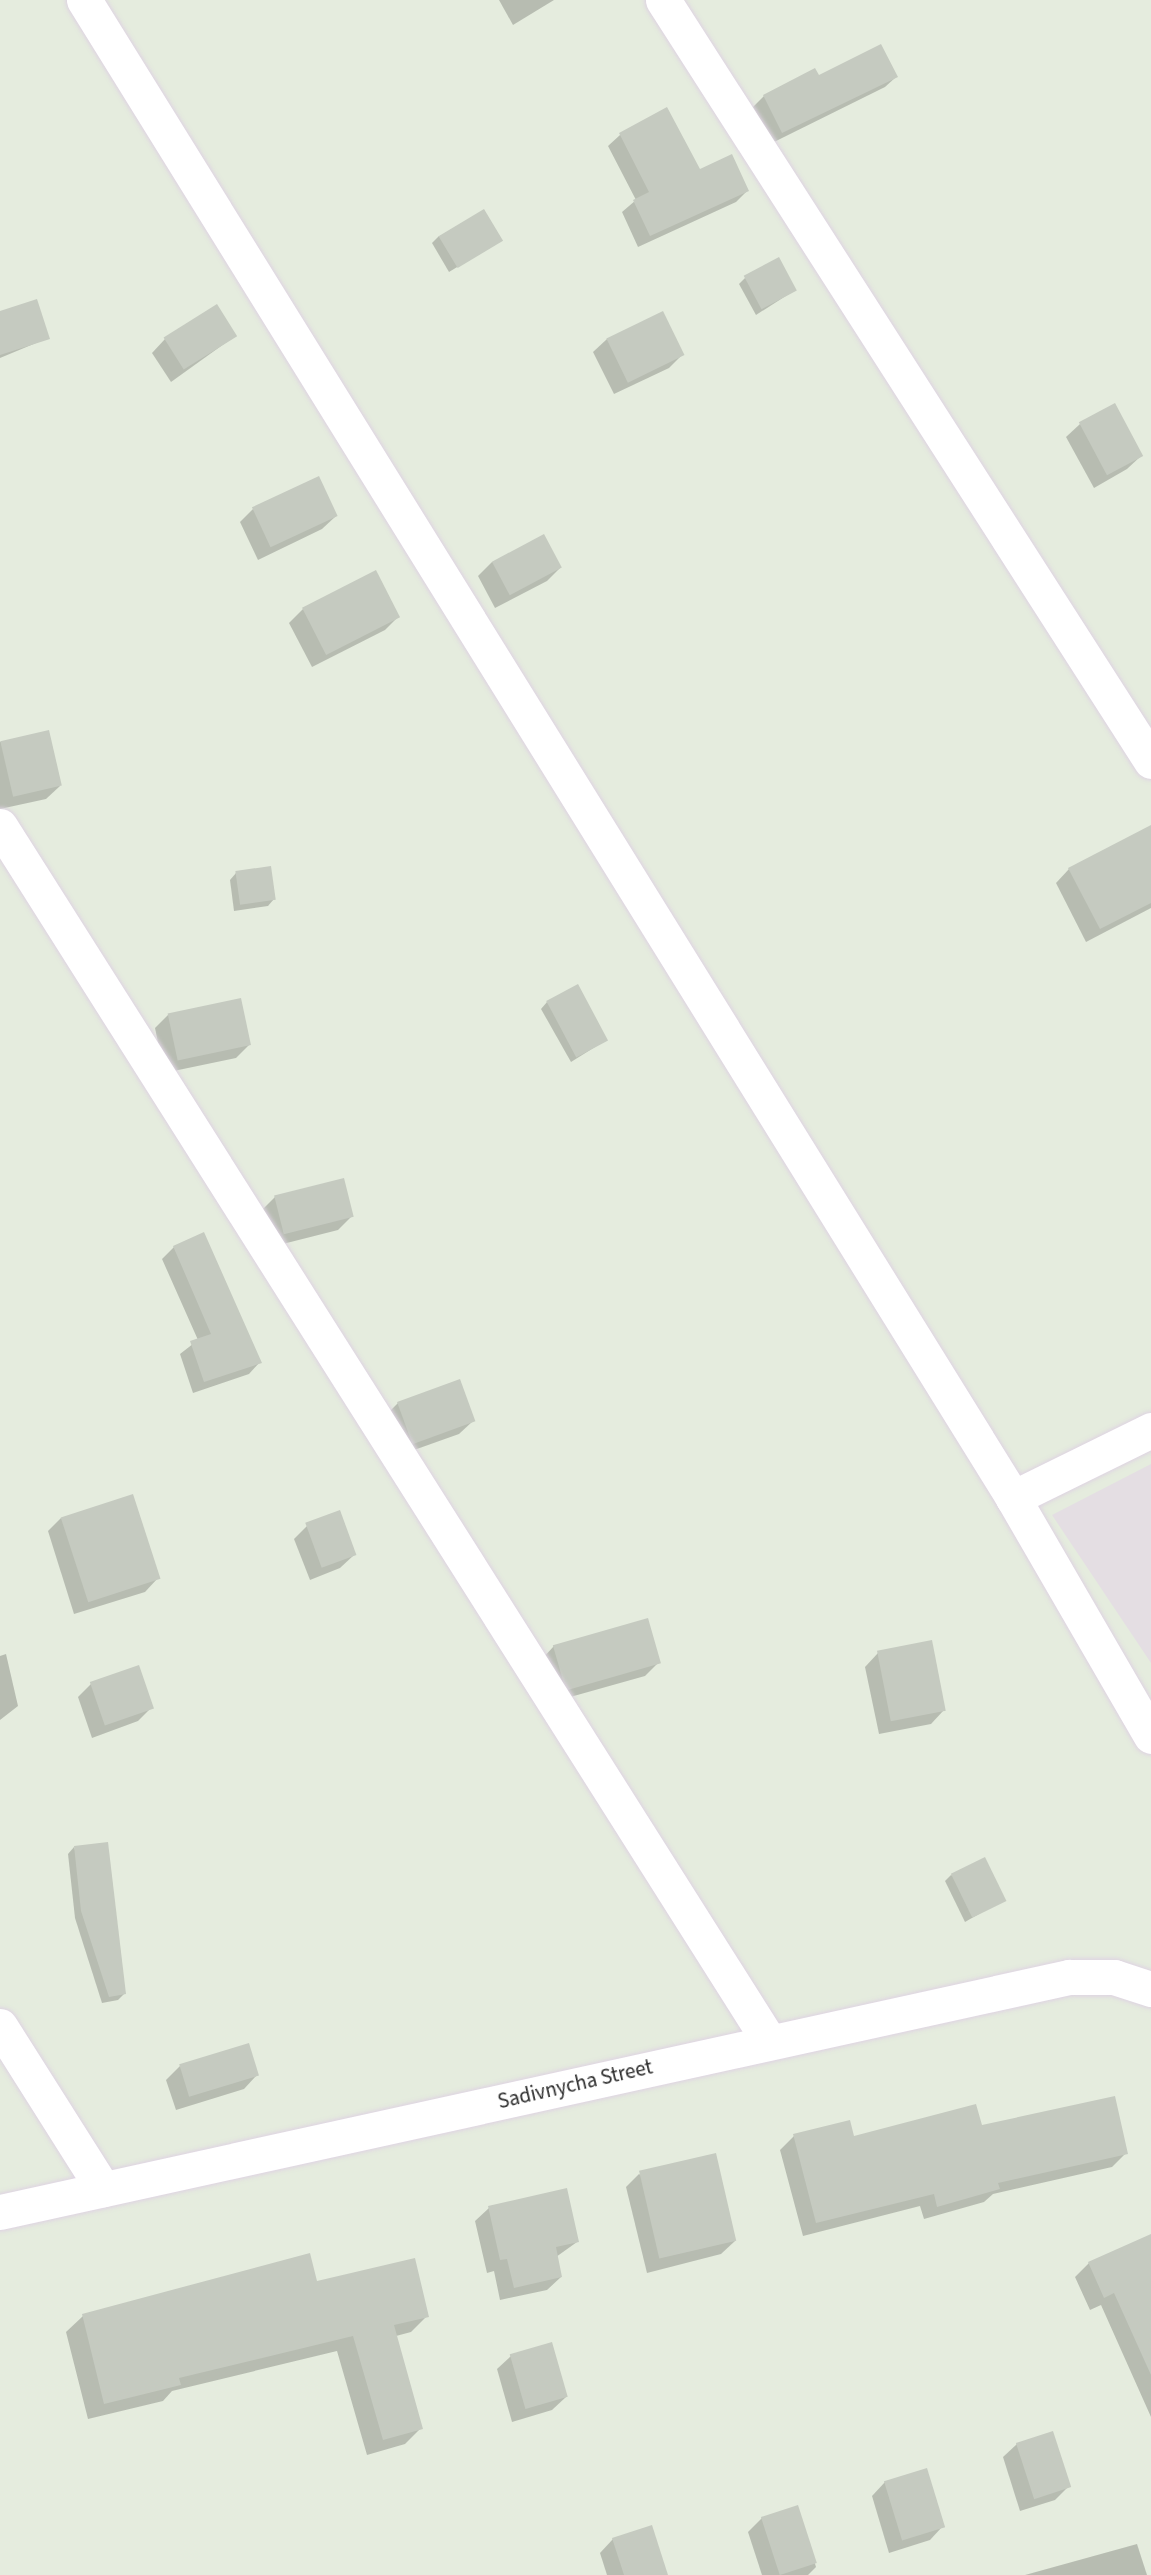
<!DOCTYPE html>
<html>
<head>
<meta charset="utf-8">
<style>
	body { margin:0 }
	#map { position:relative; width:1151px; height:2575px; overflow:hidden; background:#e5ecde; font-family:"Source Sans 3",sans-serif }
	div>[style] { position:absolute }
	.industrial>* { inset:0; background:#e4dee3 }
	.shadow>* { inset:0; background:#0003 }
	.building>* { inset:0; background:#c5cac0; transform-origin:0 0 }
	.roads { filter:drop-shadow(0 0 2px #ded3e2) drop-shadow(0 0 2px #ded3e2) }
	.minor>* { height:35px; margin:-17.5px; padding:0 17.5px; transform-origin:17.5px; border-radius:17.5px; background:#fff }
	span { translate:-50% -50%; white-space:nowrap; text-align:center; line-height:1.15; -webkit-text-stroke:6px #fff; paint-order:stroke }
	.street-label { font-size:21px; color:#2b2b2b }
</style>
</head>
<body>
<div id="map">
	<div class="industrial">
		<i style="clip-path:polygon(1151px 1464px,1151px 1663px,1052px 1515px)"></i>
	</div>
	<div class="shadow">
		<i style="clip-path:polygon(499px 0,554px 0,513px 25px)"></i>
		<i style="clip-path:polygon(896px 77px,885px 87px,772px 143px,753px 107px,764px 96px,819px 78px)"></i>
		<i style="clip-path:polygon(667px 109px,699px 171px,747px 191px,736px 202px,638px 247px,622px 212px,636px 200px,608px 146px,620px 135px)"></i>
		<i style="clip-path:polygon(439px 236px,500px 241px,449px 272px,432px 243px)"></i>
		<i style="clip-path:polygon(745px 278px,795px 290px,756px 315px,739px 284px)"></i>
		<i style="clip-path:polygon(0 313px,48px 338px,0 358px)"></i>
		<i style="clip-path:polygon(235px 336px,171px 382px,152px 353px,165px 339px)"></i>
		<i style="clip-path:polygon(607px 339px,682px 355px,669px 368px,614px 394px,593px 352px)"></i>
		<i style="clip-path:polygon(1114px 406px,1141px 456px,1127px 469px,1094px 488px,1066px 437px,1080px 424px)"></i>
		<i style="clip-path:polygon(253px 509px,336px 516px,322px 529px,258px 560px,240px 522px)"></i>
		<i style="clip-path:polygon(492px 562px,560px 568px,547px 581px,495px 608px,478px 576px)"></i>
		<i style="clip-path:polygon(375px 573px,398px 617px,385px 630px,312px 667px,289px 623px,303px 609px)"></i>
		<i style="clip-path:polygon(48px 732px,60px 786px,46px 799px,0 809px,0 742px)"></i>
		<i style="clip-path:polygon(1151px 827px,1151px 908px,1086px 942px,1056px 883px,1069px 869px)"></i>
		<i style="clip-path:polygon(236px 873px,274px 899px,268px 906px,234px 911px,230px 880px)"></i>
		<i style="clip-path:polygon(547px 1002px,606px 1040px,571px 1062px,541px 1009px)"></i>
		<i style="clip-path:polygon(169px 1014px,249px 1045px,236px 1058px,164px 1073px,155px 1028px)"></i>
		<i style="clip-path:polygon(275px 1197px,352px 1216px,338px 1230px,271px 1247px,261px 1211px)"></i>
		<i style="clip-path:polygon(203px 1234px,260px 1362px,249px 1374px,193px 1393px,180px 1354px,198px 1340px,162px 1259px,174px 1247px)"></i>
		<i style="clip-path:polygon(398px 1403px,473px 1421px,459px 1434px,400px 1455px,385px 1416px)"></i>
		<i style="clip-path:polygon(61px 1518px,158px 1578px,145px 1592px,74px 1614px,48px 1531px)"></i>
		<i style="clip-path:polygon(307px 1526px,354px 1555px,340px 1568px,310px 1580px,294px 1539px)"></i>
		<i style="clip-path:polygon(554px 1646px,659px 1662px,645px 1676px,556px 1701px,541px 1660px)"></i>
		<i style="clip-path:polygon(878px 1653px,944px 1710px,931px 1724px,879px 1734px,865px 1667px)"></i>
		<i style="clip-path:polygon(6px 1654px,18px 1706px,0 1720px,0 1656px)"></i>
		<i style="clip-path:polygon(91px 1684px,152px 1707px,138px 1721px,92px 1738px,78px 1697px)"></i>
		<i style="clip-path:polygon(74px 1847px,125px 1993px,118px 2000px,102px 2003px,75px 1918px,68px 1854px)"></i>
		<i style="clip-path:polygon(951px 1875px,1003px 1900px,965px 1922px,945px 1881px)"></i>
		<i style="clip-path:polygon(180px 2066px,257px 2075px,244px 2089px,176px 2110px,166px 2080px)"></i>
		<i style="clip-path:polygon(981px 2128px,1126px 2153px,1112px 2167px,993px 2194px,984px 2202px,924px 2219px,920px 2206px,803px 2236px,780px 2150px,794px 2136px,853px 2138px)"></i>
		<i style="clip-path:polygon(639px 2174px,735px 2241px,721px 2254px,647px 2273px,626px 2187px)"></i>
		<i style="clip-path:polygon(489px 2208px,577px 2242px,556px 2257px,561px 2277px,547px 2290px,500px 2300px,494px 2271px,487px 2273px,475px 2221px)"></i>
		<i style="clip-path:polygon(1151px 2236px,1151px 2417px,1101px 2305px,1090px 2310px,1075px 2277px,1089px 2263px)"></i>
		<i style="clip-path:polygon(316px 2283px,427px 2316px,411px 2332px,396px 2336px,421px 2428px,405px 2444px,367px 2455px,337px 2351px,172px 2391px,163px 2401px,88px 2419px,66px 2332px,83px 2316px)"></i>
		<i style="clip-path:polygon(511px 2356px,566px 2397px,552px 2410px,512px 2422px,497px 2369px)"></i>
		<i style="clip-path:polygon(1017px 2444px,1069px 2486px,1055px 2500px,1020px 2511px,1003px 2457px)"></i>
		<i style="clip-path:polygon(885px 2482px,943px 2526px,930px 2540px,889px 2553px,872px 2496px)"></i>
		<i style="clip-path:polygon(797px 2507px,816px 2567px,808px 2575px,762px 2575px,748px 2532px,762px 2518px)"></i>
		<i style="clip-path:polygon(613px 2539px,666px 2575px,607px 2575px,600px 2553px)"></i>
		<i style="clip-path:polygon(1137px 2544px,1147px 2575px,1025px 2575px)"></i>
	</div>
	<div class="building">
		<i style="clip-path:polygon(881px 44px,898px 77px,782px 133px,763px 95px,815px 68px,819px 75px)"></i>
		<i style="clip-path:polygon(667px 107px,700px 169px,732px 154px,749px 191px,650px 236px,633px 200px,649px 192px,619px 133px)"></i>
		<i style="left:484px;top:209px;width:37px;height:53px;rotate:59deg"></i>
		<i style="left:779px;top:257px;width:38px;height:40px;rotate:62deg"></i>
		<i style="clip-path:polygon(37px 299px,50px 339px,0 355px,0 311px)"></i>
		<i style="left:217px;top:304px;width:38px;height:63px;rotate:58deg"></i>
		<i style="left:663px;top:311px;width:49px;height:63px;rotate:64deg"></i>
		<i style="left:1115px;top:403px;width:60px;height:41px;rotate:62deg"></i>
		<i style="left:319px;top:476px;width:44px;height:74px;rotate:65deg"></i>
		<i style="left:544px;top:534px;width:38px;height:59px;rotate:62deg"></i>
		<i style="left:376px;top:570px;width:53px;height:83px;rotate:63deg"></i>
		<i style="left:49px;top:730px;width:57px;height:50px;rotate:77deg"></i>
		<i style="clip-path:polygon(1151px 825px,1151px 903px,1100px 929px,1068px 868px)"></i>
		<i style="left:271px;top:866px;width:34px;height:36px;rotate:82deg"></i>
		<i style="left:578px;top:984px;width:64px;height:36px;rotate:62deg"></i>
		<i style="left:241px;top:998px;width:48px;height:75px;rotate:78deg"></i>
		<i style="left:344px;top:1178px;width:40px;height:72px;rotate:76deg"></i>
		<i style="clip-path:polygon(204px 1232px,262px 1363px,204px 1382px,190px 1341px,211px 1334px,173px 1246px)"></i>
		<i style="left:460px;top:1379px;width:45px;height:67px;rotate:70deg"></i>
		<i style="left:133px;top:1494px;width:89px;height:76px;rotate:72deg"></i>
		<i style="left:340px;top:1510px;width:48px;height:37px;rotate:70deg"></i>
		<i style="left:648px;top:1618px;width:47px;height:99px;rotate:74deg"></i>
		<i style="left:932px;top:1640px;width:72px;height:56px;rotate:79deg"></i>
		<i style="left:139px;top:1665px;width:46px;height:52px;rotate:71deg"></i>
		<i style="clip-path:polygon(108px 1842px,126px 1994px,109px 1997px,81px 1911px,74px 1846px)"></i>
		<i style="left:985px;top:1857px;width:49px;height:38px;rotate:64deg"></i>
		<i style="left:249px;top:2043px;width:34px;height:73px;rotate:73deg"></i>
		<i style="clip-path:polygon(1115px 2096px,1128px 2154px,998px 2183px,1000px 2189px,937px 2207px,934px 2194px,816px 2223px,793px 2134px,850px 2120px,854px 2136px,976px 2104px,982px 2125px)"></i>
		<i style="left:716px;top:2153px;width:90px;height:79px;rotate:77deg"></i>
		<i style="clip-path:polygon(567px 2188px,579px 2242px,556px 2247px,562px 2277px,514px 2288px,507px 2259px,500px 2260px,488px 2206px)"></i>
		<i style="clip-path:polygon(1151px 2234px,1151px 2375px,1114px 2293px,1104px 2298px,1088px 2262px)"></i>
		<i style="clip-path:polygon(310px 2253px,317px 2281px,415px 2258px,429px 2317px,394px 2325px,423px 2429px,383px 2440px,353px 2336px,179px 2378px,181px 2385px,104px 2404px,82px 2314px)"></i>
		<i style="left:552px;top:2342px;width:57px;height:44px;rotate:74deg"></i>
		<i style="left:1053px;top:2431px;width:59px;height:39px;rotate:72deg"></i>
		<i style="left:927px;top:2468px;width:62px;height:45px;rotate:73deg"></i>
		<i style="left:798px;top:2505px;width:61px;height:39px;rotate:72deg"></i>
		<i style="clip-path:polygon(652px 2525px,668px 2575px,624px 2575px,612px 2538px)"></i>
	</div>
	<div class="roads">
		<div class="minor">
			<i style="left:84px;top:0;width:1763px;rotate:58.19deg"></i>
			<i style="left:1013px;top:1498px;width:275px;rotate:59.9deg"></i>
			<i style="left:663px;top:0;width:904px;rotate:57.33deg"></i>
			<i style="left:0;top:826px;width:1438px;rotate:57.67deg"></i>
			<i style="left:1013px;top:1498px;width:154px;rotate:-26.2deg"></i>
			<i style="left:0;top:2026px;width:193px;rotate:57.7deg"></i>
			<i style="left:0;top:2212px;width:1095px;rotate:-12.4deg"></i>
			<i style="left:1069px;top:1977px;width:45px"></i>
			<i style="left:1114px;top:1977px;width:39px;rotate:18deg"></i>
		</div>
	</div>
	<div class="street-label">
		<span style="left:575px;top:2084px;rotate:-13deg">Sadivnycha Street</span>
	</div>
</div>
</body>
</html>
